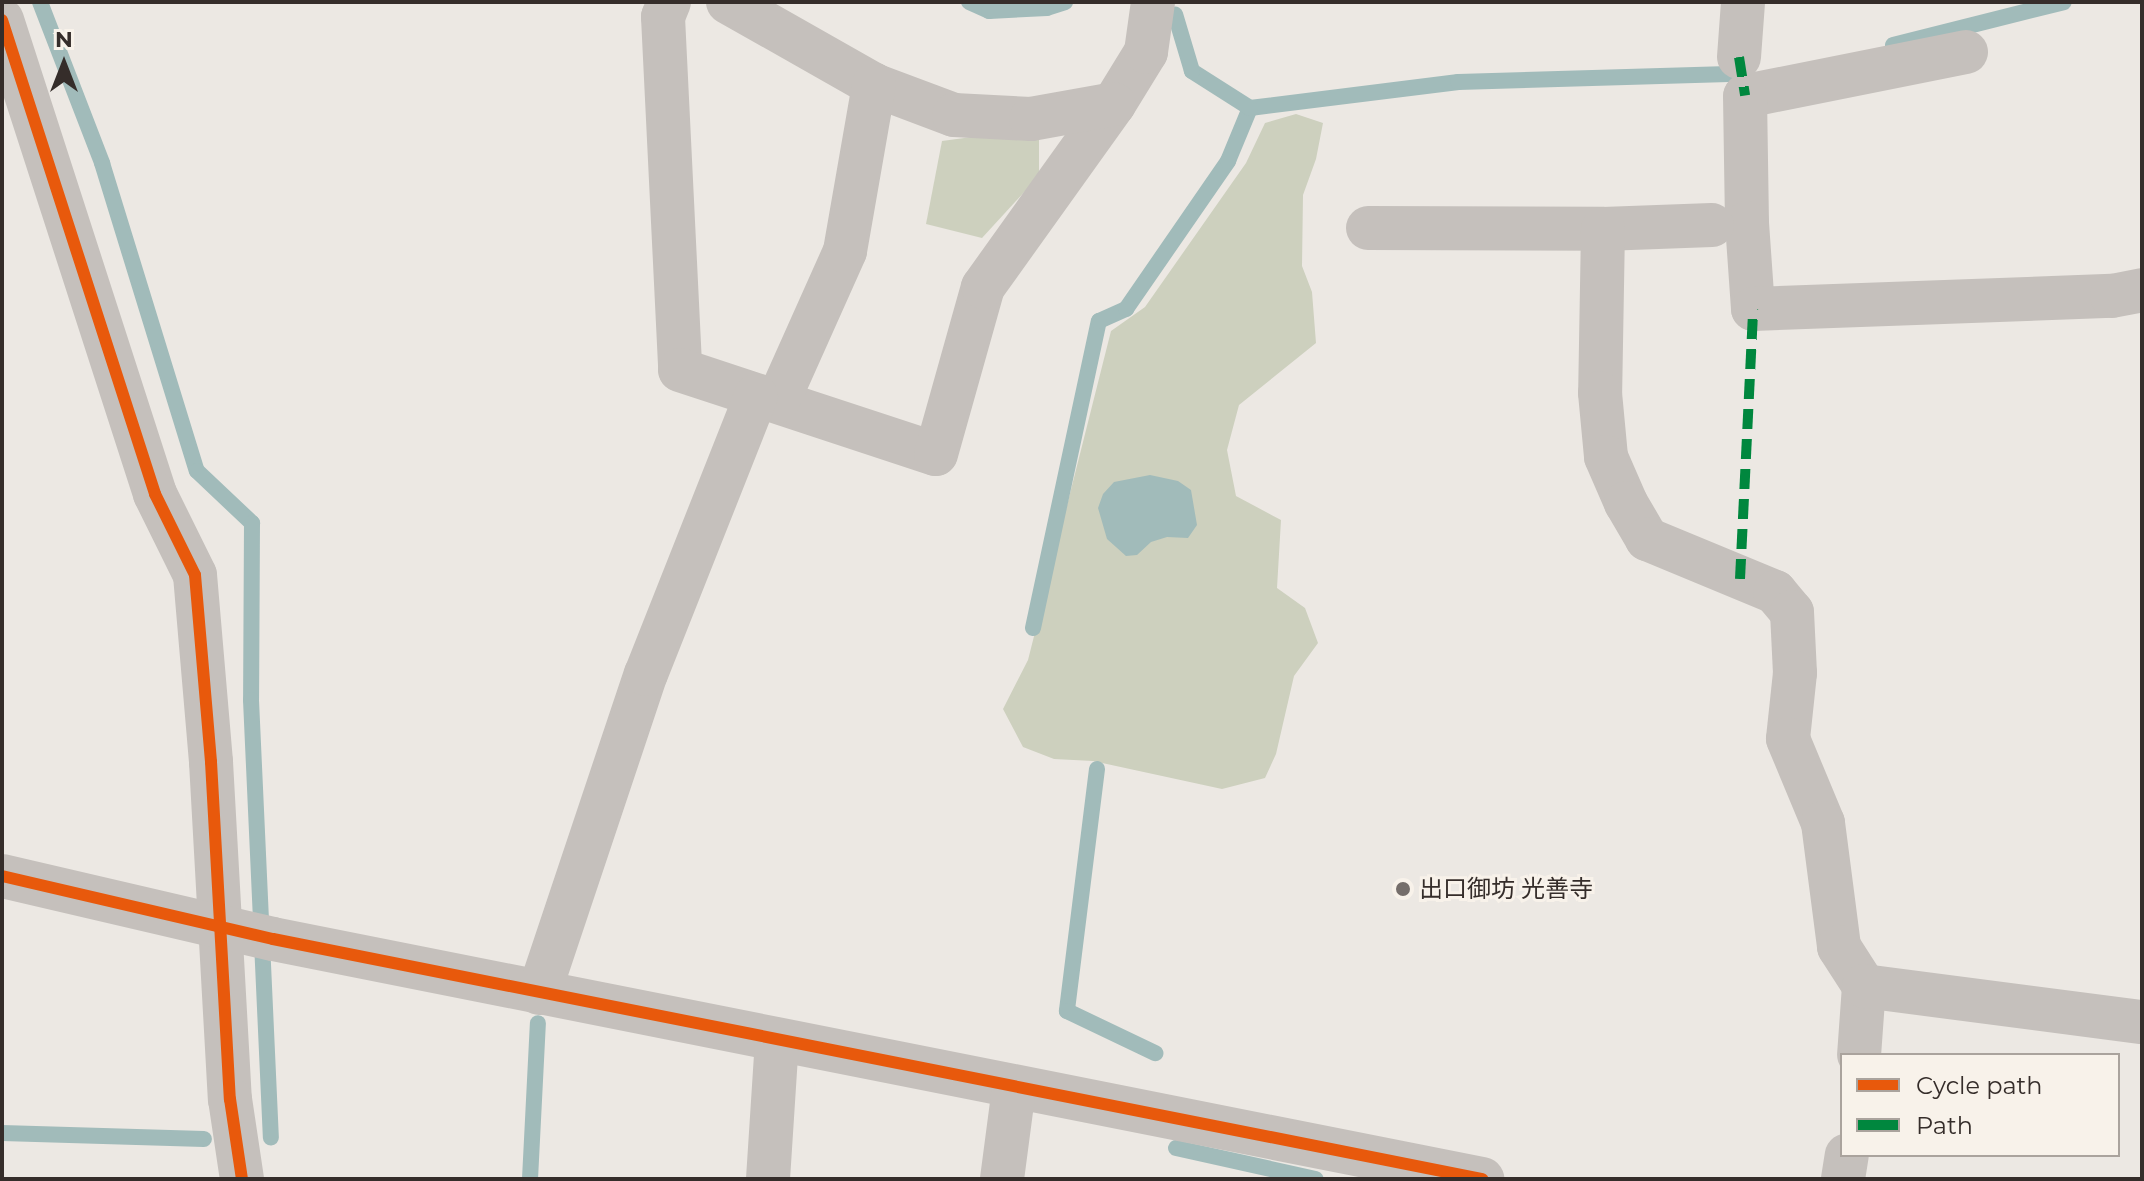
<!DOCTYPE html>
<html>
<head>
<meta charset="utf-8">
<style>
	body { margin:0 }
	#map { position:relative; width:2144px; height:1181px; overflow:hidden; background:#ece8e3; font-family:Montserrat,"Noto Sans JP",sans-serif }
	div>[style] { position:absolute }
	.green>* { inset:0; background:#cdd0be }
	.water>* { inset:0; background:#a1bbba }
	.stream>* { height:16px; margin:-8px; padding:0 8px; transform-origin:8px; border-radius:8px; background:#a1bbba }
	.minor>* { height:44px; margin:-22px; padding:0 22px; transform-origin:22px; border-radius:22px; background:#c5c0bc }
	.quiet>* { height:10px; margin-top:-5px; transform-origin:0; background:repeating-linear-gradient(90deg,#00873e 0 20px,transparent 0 30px) }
	.cycleway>* { height:12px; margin:-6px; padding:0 6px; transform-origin:6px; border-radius:6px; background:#e8590c }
	.dots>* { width:22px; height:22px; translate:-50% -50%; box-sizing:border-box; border:4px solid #f8f2ea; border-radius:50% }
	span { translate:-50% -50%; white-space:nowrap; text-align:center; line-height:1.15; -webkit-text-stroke:6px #f8f2ea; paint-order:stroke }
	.poi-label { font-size:24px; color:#352d2a }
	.left { translate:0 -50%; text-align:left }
	.frame { position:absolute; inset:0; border:4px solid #352d2a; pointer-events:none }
	.legend { position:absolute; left:1840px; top:1053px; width:280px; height:104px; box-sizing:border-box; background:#f8f2ea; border:2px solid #aaa39d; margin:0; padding:10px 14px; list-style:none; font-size:24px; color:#352d2a }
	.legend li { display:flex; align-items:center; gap:16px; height:40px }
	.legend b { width:40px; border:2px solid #aaa39d }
	.north { position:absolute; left:24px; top:24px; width:80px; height:80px; -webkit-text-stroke:6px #f8f2ea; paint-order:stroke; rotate:0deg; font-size:22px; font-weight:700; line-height:32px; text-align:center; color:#352d2a }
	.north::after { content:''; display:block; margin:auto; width:28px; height:36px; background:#352d2a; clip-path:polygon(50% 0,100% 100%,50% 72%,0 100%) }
</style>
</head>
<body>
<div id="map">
	<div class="green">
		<i style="clip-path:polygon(1296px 114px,1323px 123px,1316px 159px,1303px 195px,1302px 266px,1312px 292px,1316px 343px,1239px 405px,1227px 450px,1236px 496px,1281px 520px,1277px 588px,1305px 608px,1318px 643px,1294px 676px,1276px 754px,1265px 778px,1222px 789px,1093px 761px,1054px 759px,1023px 747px,1003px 709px,1028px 660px,1111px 331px,1145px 307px,1246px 163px,1265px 123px)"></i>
		<i style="clip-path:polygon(1039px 128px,1039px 176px,982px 238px,926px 224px,942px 141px)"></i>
	</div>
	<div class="water">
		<i style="clip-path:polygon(1150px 475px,1178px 481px,1191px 490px,1197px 525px,1188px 538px,1167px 537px,1151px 542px,1137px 555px,1126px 556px,1107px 539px,1098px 508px,1103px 494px,1114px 482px)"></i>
	</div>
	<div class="stream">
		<i style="left:40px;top:2px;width:173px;rotate:68.9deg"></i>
		<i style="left:102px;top:163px;width:322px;rotate:72.9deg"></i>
		<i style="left:197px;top:471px;width:76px;rotate:43.4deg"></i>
		<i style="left:252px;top:523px;width:177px;rotate:90.3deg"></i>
		<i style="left:251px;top:700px;width:438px;rotate:87.4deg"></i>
		<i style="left:969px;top:2px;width:22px;rotate:24deg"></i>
		<i style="left:989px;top:11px;width:58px;rotate:-3deg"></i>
		<i style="left:1047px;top:8px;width:19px;rotate:-18deg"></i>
		<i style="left:1893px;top:45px;width:176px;rotate:-14.1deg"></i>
		<i style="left:1250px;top:108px;width:210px;rotate:-7.1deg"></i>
		<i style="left:1458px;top:82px;width:271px;rotate:-1.7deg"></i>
		<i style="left:1033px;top:628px;width:314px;rotate:-77.9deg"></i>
		<i style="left:1099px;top:321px;width:30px;rotate:-24deg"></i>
		<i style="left:1126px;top:309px;width:180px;rotate:-55.4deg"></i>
		<i style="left:1228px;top:161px;width:57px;rotate:-67.5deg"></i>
		<i style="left:1250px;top:108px;width:69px;rotate:-147.5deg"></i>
		<i style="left:1192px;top:71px;width:59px;rotate:-106.6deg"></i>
		<i style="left:1097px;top:769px;width:244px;rotate:97.1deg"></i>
		<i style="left:1067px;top:1011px;width:98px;rotate:25.5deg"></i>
		<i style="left:2px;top:1133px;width:202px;rotate:1.7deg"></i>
		<i style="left:1176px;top:1148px;width:143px;rotate:12.5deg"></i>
		<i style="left:530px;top:1179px;width:156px;rotate:-87.1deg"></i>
	</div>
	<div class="minor">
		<i style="left:669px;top:2px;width:16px;rotate:112deg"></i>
		<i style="left:663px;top:17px;width:353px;rotate:87.2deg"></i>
		<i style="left:680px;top:370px;width:269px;rotate:18.2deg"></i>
		<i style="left:936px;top:454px;width:173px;rotate:-74.3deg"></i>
		<i style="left:983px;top:287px;width:225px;rotate:-54.4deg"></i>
		<i style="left:1114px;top:104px;width:61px;rotate:-58.4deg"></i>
		<i style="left:1146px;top:52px;width:50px;rotate:-82deg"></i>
		<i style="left:728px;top:2px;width:168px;rotate:29.6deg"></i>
		<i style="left:874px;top:85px;width:85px;rotate:20.6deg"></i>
		<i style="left:954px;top:115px;width:77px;rotate:3deg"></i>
		<i style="left:1031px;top:119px;width:84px;rotate:-10.2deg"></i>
		<i style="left:2px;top:20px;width:498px;rotate:72.1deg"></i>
		<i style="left:155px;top:494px;width:90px;rotate:63.7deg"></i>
		<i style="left:195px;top:575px;width:188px;rotate:85.1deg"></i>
		<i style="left:211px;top:762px;width:338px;rotate:86.8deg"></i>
		<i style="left:230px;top:1099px;width:81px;rotate:81.5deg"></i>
		<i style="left:1966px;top:52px;width:225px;rotate:168.7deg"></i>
		<i style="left:1745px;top:96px;width:127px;rotate:89.1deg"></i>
		<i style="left:1747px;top:223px;width:86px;rotate:86deg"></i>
		<i style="left:1753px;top:309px;width:359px;rotate:-2.1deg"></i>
		<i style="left:2112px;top:296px;width:31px;rotate:-11deg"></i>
		<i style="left:1739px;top:57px;width:55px;rotate:-85.8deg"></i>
		<i style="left:1368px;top:228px;width:235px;rotate:0.2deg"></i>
		<i style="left:1603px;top:229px;width:109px;rotate:-2.1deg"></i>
		<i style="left:1603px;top:229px;width:164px;rotate:91deg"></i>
		<i style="left:1600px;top:393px;width:64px;rotate:84.6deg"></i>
		<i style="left:1606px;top:457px;width:50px;rotate:66.5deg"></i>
		<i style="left:1626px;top:503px;width:42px;rotate:59.7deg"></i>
		<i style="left:1647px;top:539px;width:139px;rotate:22.5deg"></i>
		<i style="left:1775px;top:592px;width:26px;rotate:50deg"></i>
		<i style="left:1792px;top:612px;width:61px;rotate:87.2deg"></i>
		<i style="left:1795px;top:673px;width:66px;rotate:96.1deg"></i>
		<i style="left:1788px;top:739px;width:91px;rotate:67.4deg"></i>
		<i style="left:1823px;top:823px;width:125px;rotate:82.6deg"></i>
		<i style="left:1839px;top:947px;width:46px;rotate:57.3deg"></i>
		<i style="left:1864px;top:986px;width:69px;rotate:94.1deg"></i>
		<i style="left:778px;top:401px;width:164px;rotate:-65.9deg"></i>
		<i style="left:845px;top:251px;width:169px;rotate:-80.1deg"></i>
		<i style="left:2px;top:876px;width:278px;rotate:13.1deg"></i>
		<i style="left:273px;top:939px;width:1233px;rotate:11.23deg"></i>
		<i style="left:1864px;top:986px;width:280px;rotate:7.4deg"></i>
		<i style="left:539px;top:993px;width:336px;rotate:-71.5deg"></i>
		<i style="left:646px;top:674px;width:299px;rotate:-68.4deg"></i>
		<i style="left:768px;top:1179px;width:138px;rotate:-86.3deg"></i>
		<i style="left:1002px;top:1179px;width:92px;rotate:-82.5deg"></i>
		<i style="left:1843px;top:1179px;width:24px;rotate:-81deg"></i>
	</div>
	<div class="quiet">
		<i style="left:1739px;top:57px;width:39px;rotate:81deg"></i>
		<i style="left:1740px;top:579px;width:270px;rotate:-87.2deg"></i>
	</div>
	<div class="cycleway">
		<i style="left:2px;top:20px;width:498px;rotate:72.1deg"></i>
		<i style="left:155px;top:494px;width:90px;rotate:63.7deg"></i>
		<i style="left:195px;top:575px;width:188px;rotate:85.1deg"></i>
		<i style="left:211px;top:762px;width:338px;rotate:86.8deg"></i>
		<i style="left:230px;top:1099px;width:81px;rotate:81.5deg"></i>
		<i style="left:2px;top:876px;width:278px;rotate:13.1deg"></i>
		<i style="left:273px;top:939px;width:1233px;rotate:11.23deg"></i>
	</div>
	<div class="dots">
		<i style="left:1403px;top:889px;background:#756e6b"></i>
	</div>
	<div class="poi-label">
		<span class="left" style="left:1419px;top:889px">出口御坊 光善寺</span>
	</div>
	<div class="frame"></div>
	<ul class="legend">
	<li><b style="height:10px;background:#e8590c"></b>Cycle path</li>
	<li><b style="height:10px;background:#00873e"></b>Path</li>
	</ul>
	<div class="north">N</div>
</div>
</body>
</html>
